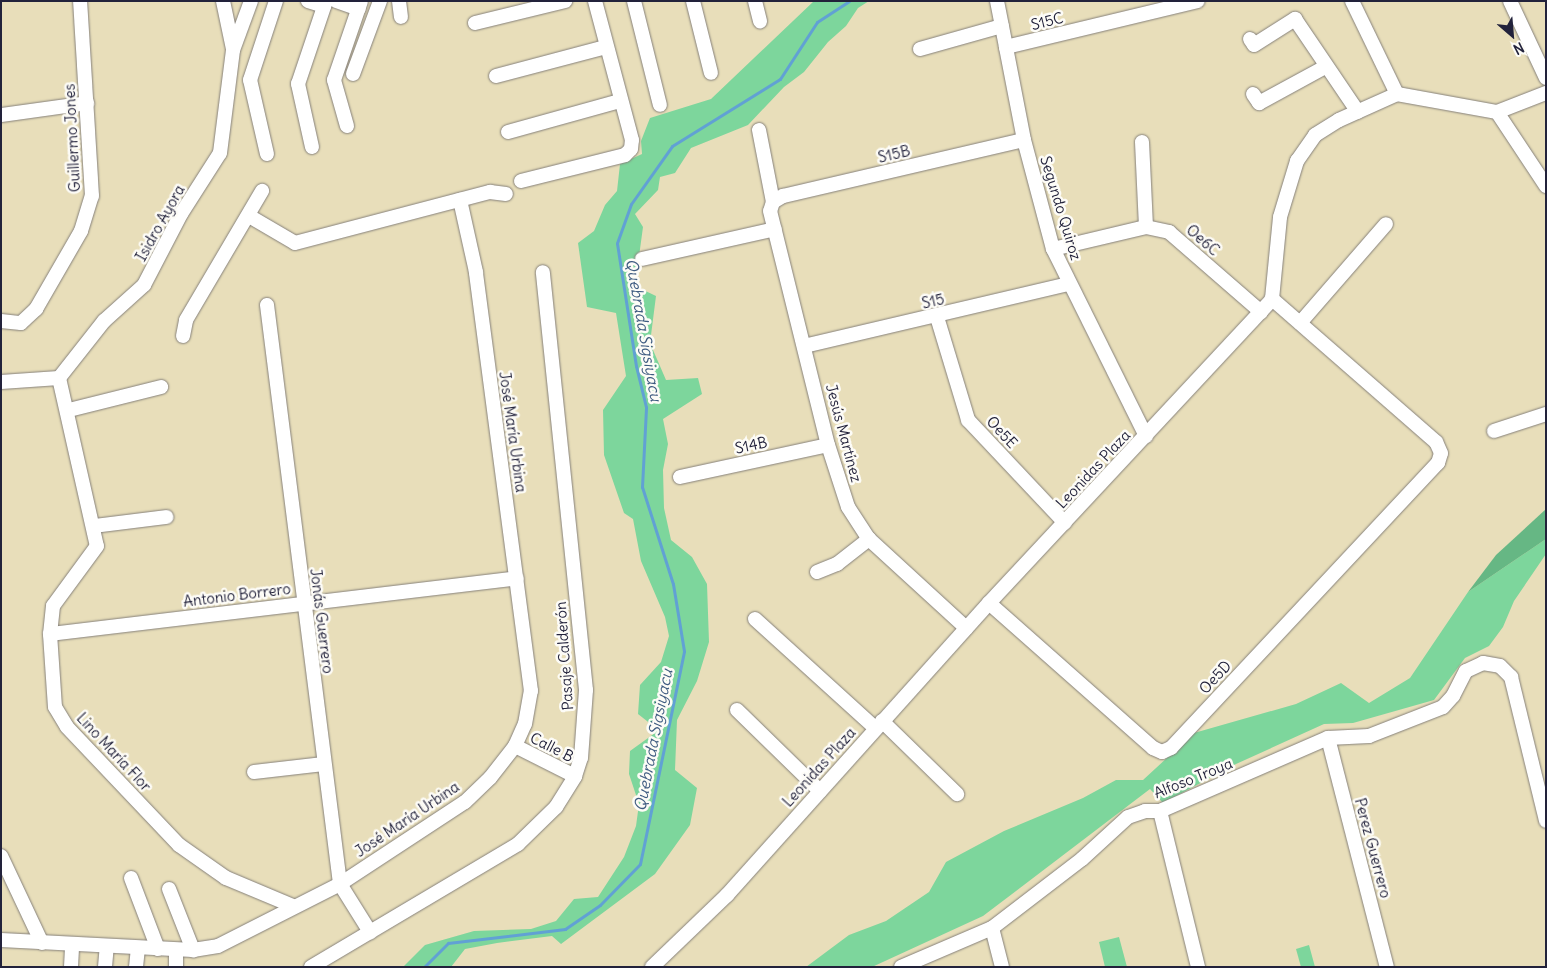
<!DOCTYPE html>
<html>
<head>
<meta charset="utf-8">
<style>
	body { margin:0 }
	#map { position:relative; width:1547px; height:968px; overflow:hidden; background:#e8deba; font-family:Delius,sans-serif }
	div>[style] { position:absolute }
	.green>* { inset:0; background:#7dd69c }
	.forest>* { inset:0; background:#66b784 }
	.stream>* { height:3px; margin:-1.5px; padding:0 1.5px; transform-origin:1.5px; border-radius:1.5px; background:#61a1d4 }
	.roads { filter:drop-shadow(0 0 1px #85807a) drop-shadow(0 0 1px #85807a) }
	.minor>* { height:14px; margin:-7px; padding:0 7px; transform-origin:7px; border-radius:7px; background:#fff }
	span { translate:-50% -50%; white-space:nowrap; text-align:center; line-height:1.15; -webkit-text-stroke:5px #fdfcf7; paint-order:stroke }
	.street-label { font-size:15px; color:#22223b }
	.water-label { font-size:16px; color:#3e5b80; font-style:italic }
	.frame { position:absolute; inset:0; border:2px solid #22223b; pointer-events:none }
	.north { position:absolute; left:1487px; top:10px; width:50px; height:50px; -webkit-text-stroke:4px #fdfcf7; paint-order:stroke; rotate:153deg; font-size:14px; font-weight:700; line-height:20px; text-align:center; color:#22223b }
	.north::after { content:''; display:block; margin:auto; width:18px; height:22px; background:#22223b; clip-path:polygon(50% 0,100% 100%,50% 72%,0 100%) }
</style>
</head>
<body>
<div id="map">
	<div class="green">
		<i style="clip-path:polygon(814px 1px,869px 1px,858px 8px,846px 26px,828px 42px,804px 72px,784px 87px,748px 125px,691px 148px,675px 173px,660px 177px,658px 190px,635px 214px,643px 227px,635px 286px,656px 296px,650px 343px,666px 380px,698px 378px,702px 394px,663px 419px,668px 444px,663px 470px,664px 508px,671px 540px,692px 557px,707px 584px,709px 642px,697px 681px,677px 720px,675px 770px,697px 788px,690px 825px,655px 874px,561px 944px,552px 936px,497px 943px,465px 949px,451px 967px,403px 967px,425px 945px,474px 931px,531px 929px,556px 921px,574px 899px,598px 897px,624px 857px,636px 826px,639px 804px,629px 774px,630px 751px,655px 733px,652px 725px,638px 714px,640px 685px,661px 662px,669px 636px,665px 617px,641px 561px,633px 519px,624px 513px,604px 455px,603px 410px,626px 376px,616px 313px,587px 307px,578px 243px,594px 231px,605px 205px,617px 191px,620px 164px,642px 154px,641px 141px,650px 118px,711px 99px)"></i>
		<i style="clip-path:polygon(1546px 539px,1546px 554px,1514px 601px,1503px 627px,1489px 646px,1465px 658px,1434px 700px,1353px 723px,1324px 724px,1236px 764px,1163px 803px,1150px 789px,983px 916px,872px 967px,806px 967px,849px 935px,886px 921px,929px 892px,946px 862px,1004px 831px,1083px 798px,1116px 780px,1143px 780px,1194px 733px,1296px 704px,1341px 683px,1369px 703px,1410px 678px,1468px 592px)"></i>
		<i style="clip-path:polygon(1119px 937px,1127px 967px,1105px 967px,1099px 942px)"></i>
		<i style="clip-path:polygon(1309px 945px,1315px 967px,1301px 967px,1296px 949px)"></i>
	</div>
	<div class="forest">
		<i style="clip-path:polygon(1546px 509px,1546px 539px,1468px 592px,1496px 555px)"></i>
	</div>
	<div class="stream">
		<i style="left:424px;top:967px;width:34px;rotate:-45deg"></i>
		<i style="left:448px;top:943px;width:118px;rotate:-6.8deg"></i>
		<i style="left:565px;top:929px;width:42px;rotate:-34.4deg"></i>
		<i style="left:600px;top:905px;width:57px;rotate:-45.7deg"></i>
		<i style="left:640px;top:864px;width:217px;rotate:-78.3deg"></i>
		<i style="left:684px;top:651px;width:68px;rotate:-99.3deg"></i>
		<i style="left:673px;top:584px;width:102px;rotate:-107.7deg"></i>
		<i style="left:642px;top:487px;width:80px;rotate:-87.1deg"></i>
		<i style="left:646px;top:407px;width:42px;rotate:-103.7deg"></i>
		<i style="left:636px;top:366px;width:124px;rotate:-98.8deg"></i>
		<i style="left:617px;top:243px;width:41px;rotate:-70.3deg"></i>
		<i style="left:631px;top:204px;width:71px;rotate:-54.7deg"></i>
		<i style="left:672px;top:146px;width:127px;rotate:-31.8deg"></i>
		<i style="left:780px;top:79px;width:68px;rotate:-57deg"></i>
		<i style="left:817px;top:22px;width:38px;rotate:-33deg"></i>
	</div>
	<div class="roads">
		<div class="minor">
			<i style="left:223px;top:1px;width:49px;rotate:78.2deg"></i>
			<i style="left:308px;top:1px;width:17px;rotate:17deg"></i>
			<i style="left:336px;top:1px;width:24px;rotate:19deg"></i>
			<i style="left:399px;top:1px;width:16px;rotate:83deg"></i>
			<i style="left:634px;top:1px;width:107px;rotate:76deg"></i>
			<i style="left:693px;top:1px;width:74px;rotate:76deg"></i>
			<i style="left:755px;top:1px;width:21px;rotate:76deg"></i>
			<i style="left:997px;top:1px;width:47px;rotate:78.9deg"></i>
			<i style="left:1352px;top:1px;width:103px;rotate:64.2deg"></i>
			<i style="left:1510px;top:1px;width:85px;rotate:64.9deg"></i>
			<i style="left:475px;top:23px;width:93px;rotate:-13.7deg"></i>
			<i style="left:1250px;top:39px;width:7px;rotate:56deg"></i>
			<i style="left:1254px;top:45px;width:49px;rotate:-32.4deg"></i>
			<i style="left:1295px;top:19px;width:112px;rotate:55.9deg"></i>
			<i style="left:920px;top:49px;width:85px;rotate:-15.7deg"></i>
			<i style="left:353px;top:74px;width:78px;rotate:-69.7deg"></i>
			<i style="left:496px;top:76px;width:114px;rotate:-14.8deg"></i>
			<i style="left:1253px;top:94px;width:11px;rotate:56deg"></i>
			<i style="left:1259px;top:103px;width:75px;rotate:-28.6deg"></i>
			<i style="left:1497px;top:112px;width:89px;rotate:56.5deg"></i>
			<i style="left:1px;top:115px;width:87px;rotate:-7.9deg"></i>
			<i style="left:347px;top:126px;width:48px;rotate:-105.8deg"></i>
			<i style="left:334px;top:80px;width:83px;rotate:-71.1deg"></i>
			<i style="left:759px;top:130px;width:73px;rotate:79deg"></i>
			<i style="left:773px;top:202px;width:9px;rotate:108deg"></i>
			<i style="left:770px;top:211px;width:241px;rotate:76.1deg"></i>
			<i style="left:828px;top:445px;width:65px;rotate:72.1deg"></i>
			<i style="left:848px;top:507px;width:38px;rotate:57deg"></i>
			<i style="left:869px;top:539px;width:132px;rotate:42.5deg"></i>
			<i style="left:508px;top:132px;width:116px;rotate:-15.5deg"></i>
			<i style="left:1142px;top:142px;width:85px;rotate:87.3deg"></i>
			<i style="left:312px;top:147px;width:65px;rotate:-102.5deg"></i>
			<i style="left:298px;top:84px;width:88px;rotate:-71.4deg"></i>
			<i style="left:267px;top:154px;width:76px;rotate:-102.9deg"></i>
			<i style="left:250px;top:80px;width:83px;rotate:-71.8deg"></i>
			<i style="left:521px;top:181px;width:107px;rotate:-14deg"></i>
			<i style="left:625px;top:155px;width:8px;rotate:-45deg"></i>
			<i style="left:631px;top:149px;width:9px;rotate:-84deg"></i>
			<i style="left:632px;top:140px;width:144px;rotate:-104.9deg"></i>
			<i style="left:773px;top:202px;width:12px;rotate:-31deg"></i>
			<i style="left:783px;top:196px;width:247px;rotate:-13.1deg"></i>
			<i style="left:249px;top:216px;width:53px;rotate:30.4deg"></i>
			<i style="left:295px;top:243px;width:202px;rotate:-14.7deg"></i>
			<i style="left:490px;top:192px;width:16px;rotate:7deg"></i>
			<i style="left:1053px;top:249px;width:96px;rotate:-13.3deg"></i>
			<i style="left:1146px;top:227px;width:24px;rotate:12deg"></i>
			<i style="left:1169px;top:232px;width:122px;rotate:41deg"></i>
			<i style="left:642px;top:259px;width:136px;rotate:-12.7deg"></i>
			<i style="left:267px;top:305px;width:584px;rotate:82.81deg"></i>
			<i style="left:340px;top:884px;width:57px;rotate:58deg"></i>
			<i style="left:937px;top:317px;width:108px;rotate:73.2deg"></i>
			<i style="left:968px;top:420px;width:141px;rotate:46.7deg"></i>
			<i style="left:1px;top:321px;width:20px;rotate:6deg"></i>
			<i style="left:21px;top:323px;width:21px;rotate:-43deg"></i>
			<i style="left:36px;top:309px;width:90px;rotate:-60deg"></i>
			<i style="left:81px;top:231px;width:37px;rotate:-73deg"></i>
			<i style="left:92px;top:196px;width:195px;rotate:-93.5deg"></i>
			<i style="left:1300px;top:323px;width:131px;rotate:-49deg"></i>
			<i style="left:183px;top:336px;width:16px;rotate:-79deg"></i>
			<i style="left:186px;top:320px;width:150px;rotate:-59.5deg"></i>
			<i style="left:804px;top:346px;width:271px;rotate:-13.2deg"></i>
			<i style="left:59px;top:378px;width:172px;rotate:77.3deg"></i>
			<i style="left:97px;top:546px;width:74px;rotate:126.3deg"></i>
			<i style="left:53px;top:606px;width:28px;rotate:96deg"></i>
			<i style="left:50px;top:634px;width:73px;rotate:86.1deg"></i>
			<i style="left:55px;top:707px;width:23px;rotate:59deg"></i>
			<i style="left:67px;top:727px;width:163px;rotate:46.5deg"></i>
			<i style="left:179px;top:845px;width:57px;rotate:35.1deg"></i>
			<i style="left:226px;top:878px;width:73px;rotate:22.7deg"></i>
			<i style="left:1px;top:382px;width:58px;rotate:-3.9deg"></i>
			<i style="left:59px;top:378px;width:73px;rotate:-51.7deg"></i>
			<i style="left:104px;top:321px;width:54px;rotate:-42deg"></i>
			<i style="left:144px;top:285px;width:80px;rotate:-62.5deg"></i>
			<i style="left:181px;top:214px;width:72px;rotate:-57.4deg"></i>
			<i style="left:220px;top:153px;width:104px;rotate:-82.8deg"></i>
			<i style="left:233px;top:50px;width:52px;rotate:-69.8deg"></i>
			<i style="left:69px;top:410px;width:95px;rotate:-14deg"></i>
			<i style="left:1494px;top:431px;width:55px;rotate:-18.1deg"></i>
			<i style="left:1146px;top:436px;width:209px;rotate:-116.4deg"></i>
			<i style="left:1053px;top:249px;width:113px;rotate:-104.9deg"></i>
			<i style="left:1024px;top:140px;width:95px;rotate:-101deg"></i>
			<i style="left:1006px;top:47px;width:197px;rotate:-13.5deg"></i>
			<i style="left:680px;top:477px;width:151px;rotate:-12.2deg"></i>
			<i style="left:94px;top:526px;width:73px;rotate:-7.1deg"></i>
			<i style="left:817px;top:572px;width:22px;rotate:-22deg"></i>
			<i style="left:837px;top:564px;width:41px;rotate:-38deg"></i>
			<i style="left:989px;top:603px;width:219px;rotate:41.5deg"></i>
			<i style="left:1153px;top:748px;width:10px;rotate:24deg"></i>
			<i style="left:1162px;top:752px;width:10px;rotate:-24deg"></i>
			<i style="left:1171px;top:748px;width:391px;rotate:-46.9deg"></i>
			<i style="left:1438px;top:463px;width:10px;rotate:-73deg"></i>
			<i style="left:1441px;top:453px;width:12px;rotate:-114deg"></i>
			<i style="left:1436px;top:442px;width:218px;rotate:-138.9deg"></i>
			<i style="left:755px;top:619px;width:162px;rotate:42.2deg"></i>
			<i style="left:50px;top:634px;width:470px;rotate:-6.8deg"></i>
			<i style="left:737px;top:710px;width:116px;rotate:44.3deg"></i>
			<i style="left:882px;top:721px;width:105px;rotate:44.2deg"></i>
			<i style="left:1328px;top:738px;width:236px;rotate:75.6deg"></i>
			<i style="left:515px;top:746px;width:67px;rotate:26.6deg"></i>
			<i style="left:254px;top:772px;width:70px;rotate:-6.5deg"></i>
			<i style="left:1160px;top:811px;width:161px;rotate:76.3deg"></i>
			<i style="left:1px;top:856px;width:96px;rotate:64.8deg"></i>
			<i style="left:131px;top:878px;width:76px;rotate:69.2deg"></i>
			<i style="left:169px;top:889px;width:66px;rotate:68.5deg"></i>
			<i style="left:992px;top:928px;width:40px;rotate:75.6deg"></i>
			<i style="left:1px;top:940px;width:192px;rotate:3deg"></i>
			<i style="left:193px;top:950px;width:25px;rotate:-9deg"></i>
			<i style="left:218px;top:946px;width:137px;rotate:-26.9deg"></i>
			<i style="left:340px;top:884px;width:149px;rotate:-33.3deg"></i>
			<i style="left:465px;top:802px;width:35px;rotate:-44deg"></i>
			<i style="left:490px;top:778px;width:41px;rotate:-52deg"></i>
			<i style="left:515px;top:746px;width:24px;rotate:-66deg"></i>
			<i style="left:525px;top:724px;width:34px;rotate:-80deg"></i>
			<i style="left:531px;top:691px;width:423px;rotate:-97.5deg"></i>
			<i style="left:476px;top:272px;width:74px;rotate:-102.5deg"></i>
			<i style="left:71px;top:967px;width:22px;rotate:-87deg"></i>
			<i style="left:105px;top:967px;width:21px;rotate:-85deg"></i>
			<i style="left:136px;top:967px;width:19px;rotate:-84deg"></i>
			<i style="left:176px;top:967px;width:17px;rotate:-90deg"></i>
			<i style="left:311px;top:967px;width:241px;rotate:-30.7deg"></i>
			<i style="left:518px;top:844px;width:53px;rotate:-44.2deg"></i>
			<i style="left:556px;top:807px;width:36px;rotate:-58deg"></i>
			<i style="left:575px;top:776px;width:19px;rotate:-72deg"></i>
			<i style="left:581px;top:758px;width:68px;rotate:-85.8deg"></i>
			<i style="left:586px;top:690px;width:420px;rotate:-95.9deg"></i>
			<i style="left:652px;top:967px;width:104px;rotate:-43.8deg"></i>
			<i style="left:727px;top:895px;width:392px;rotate:-48.1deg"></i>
			<i style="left:989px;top:603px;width:415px;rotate:-47deg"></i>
			<i style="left:1272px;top:299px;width:82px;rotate:-84.4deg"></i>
			<i style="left:1280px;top:217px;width:59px;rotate:-73.1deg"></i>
			<i style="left:1297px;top:161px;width:32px;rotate:-55deg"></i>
			<i style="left:1315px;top:135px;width:28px;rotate:-32deg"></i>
			<i style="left:1339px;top:120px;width:64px;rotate:-24.1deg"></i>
			<i style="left:1397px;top:94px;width:102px;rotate:10.2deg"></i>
			<i style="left:1497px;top:112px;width:53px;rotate:-21.2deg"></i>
			<i style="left:901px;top:967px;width:99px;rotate:-23.2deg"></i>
			<i style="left:992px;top:928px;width:113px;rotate:-37.5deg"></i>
			<i style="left:1082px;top:859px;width:62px;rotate:-42.4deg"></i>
			<i style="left:1128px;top:817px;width:18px;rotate:-19deg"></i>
			<i style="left:1145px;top:811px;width:15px"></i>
			<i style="left:1160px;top:811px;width:183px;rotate:-23.5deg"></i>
			<i style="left:1328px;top:738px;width:41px;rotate:-2.8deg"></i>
			<i style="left:1369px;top:736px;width:79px;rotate:-21.4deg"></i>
			<i style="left:1443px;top:707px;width:15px;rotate:-48deg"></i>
			<i style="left:1453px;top:696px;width:28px;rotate:-63deg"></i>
			<i style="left:1466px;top:671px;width:19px;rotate:-25deg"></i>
			<i style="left:1483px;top:663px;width:17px;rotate:10deg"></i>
			<i style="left:1500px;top:666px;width:16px;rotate:45deg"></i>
			<i style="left:1511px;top:677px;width:148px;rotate:76.3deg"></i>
		</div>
	</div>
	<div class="street-label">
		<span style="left:1047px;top:21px;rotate:-14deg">S15C</span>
		<span style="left:72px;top:138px;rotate:-93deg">Guillermo Jones</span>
		<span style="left:894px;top:154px;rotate:-13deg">S15B</span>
		<span style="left:1061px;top:208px;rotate:73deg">Segundo Quiroz</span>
		<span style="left:160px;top:223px;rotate:-61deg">Isidro Ayora</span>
		<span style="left:1203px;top:240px;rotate:41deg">Oe6C</span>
		<span style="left:933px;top:301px;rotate:-13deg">S15</span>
		<span style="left:513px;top:432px;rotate:82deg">José María Urbina</span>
		<span style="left:1002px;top:432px;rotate:47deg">Oe5E</span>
		<span style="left:844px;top:433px;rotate:75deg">Jesús Martínez</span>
		<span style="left:751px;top:445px;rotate:-12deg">S14B</span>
		<span style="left:1093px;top:469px;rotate:-47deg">Leonidas Plaza</span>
		<span style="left:237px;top:595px;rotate:-7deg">Antonio Borrero</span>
		<span style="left:322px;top:621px;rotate:83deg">Jonás Guerrero</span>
		<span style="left:564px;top:656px;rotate:-94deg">Pasaje Calderón</span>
		<span style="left:1215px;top:677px;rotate:-47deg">Oe5D</span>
		<span style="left:552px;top:747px;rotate:27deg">Calle B</span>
		<span style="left:114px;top:752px;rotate:47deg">Lino María Flor</span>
		<span style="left:819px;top:767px;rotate:-48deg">Leonidas Plaza</span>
		<span style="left:1193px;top:778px;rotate:-22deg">Alfoso Troya</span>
		<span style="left:407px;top:819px;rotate:-34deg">José María Urbina</span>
		<span style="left:1373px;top:848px;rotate:75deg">Perez Guerrero</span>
	</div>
	<div class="water-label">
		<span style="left:644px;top:330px;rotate:80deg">Quebrada Sigsiyacu</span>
		<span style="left:653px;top:740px;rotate:-79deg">Quebrada Sigsiyacu</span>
	</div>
	<div class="frame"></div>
	<div class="north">N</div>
</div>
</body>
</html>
